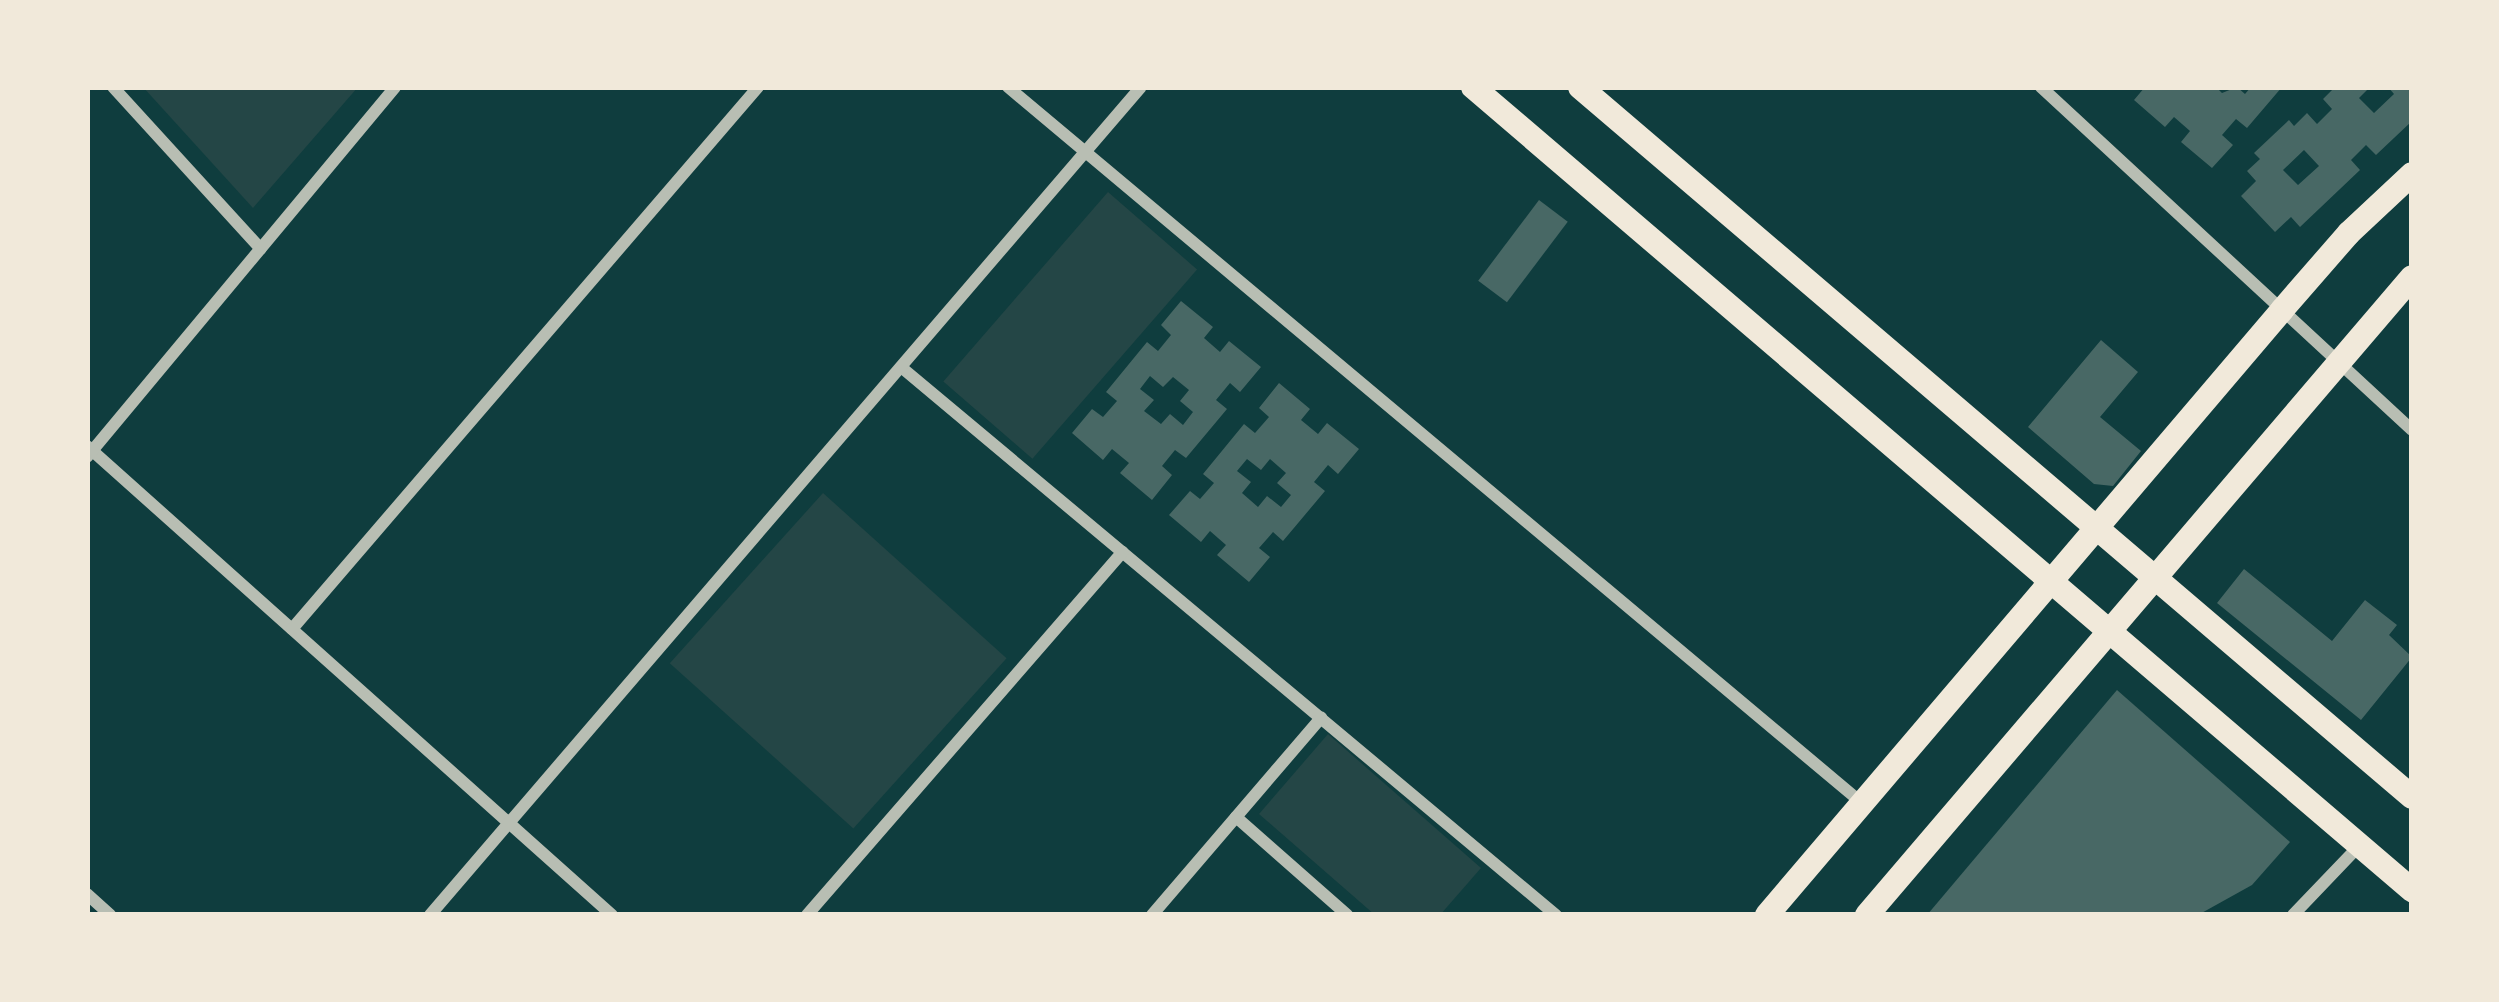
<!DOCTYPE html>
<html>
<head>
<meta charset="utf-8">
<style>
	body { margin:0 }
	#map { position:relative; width:2499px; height:1002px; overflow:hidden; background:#0f3d3e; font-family:"DM Sans",sans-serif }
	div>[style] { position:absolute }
	.green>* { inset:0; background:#244646; transform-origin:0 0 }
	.building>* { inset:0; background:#486865; transform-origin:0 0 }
	.minor>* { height:12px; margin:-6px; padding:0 6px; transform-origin:6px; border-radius:6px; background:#b8beb3 }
	.secondary>* { height:24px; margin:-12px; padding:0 12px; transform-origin:12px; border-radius:12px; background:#f1e9da }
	span { translate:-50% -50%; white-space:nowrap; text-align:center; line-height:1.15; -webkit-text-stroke:12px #f1e9da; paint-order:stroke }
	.frame { position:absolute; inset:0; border:90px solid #f1e9da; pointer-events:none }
</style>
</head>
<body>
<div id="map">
	<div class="green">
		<i style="clip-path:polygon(143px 87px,358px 87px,253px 208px)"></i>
		<i style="left:1108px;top:192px;width:118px;height:251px;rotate:41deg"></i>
		<i style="left:823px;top:493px;width:247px;height:229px;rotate:42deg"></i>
		<i style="clip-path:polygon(1328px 734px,1481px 868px,1440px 915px,1375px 915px,1259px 814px)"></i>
	</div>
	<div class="building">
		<i style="clip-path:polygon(2145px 87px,2216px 87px,2222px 93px,2237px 87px,2245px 94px,2251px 87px,2282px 87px,2247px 128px,2236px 119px,2222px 135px,2233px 145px,2212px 168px,2181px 142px,2190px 131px,2174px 117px,2165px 127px,2134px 100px)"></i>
		<i style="clip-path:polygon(evenodd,2335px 87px,2370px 87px,2359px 98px,2374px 113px,2394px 94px,2388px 87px,2412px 87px,2412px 121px,2376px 155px,2366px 145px,2351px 160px,2360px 170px,2300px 227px,2291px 217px,2275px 232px,2241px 196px,2256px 181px,2247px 171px,2260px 159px,2254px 153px,2289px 120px,2294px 126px,2307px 113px,2317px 124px,2332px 109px,2323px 99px,2335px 87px,2304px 150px,2319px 166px,2298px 185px,2283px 170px,2304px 150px)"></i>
		<i style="left:1539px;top:200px;width:36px;height:101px;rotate:37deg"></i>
		<i style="clip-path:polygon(evenodd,1181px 301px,1213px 327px,1204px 338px,1220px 352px,1229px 341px,1261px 367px,1240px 392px,1230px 383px,1216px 400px,1227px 409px,1186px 458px,1175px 450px,1162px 466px,1172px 475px,1152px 500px,1120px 473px,1129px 463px,1112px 449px,1103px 460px,1072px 433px,1092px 409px,1103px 417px,1117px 401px,1106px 392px,1147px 342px,1158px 351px,1171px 335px,1161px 325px,1181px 301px,1150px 376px,1163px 387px,1173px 377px,1189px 390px,1180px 401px,1193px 412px,1183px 425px,1170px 414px,1161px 424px,1144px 411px,1154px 400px,1140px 389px,1150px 376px)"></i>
		<i style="clip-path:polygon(2101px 340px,2138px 372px,2100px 417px,2141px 451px,2113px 486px,2094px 484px,2028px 427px)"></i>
		<i style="clip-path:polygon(evenodd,1279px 383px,1310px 409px,1301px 420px,1318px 434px,1327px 423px,1359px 449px,1338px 474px,1328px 465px,1314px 482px,1325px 491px,1283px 541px,1273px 532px,1259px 548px,1270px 557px,1249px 582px,1217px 555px,1226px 545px,1210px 531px,1201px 542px,1169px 515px,1190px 491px,1200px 499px,1214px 483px,1203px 474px,1244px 424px,1255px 433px,1269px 417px,1259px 408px,1279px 383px,1247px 459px,1261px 470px,1270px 459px,1286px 473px,1277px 483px,1291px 495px,1281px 507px,1267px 496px,1258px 507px,1242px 493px,1251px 482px,1237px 471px,1247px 459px)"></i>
		<i style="clip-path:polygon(2244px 569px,2332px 641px,2365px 600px,2397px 625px,2389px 635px,2412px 657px,2361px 720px,2217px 603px)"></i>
		<i style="clip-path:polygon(2117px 690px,2290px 842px,2252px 885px,2198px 915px,1927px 915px)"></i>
	</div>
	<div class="minor">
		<i style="left:113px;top:87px;width:219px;rotate:47.6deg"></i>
		<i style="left:1008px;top:87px;width:1114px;rotate:39.98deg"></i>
		<i style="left:2041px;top:87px;width:505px;rotate:42.75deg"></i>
		<i style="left:901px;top:367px;width:854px;rotate:39.92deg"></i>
		<i style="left:87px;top:446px;width:704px;rotate:41.78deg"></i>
		<i style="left:87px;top:457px;width:481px;rotate:-50.2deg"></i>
		<i style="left:292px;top:629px;width:715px;rotate:-49.31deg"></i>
		<i style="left:1236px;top:817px;width:148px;rotate:41.4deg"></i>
		<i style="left:87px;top:894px;width:31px;rotate:42deg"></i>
		<i style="left:430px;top:915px;width:1091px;rotate:-49.35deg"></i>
		<i style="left:807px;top:915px;width:481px;rotate:-49deg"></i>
		<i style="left:1152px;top:915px;width:260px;rotate:-49.4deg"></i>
		<i style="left:2293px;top:915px;width:95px;rotate:-46.3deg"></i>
	</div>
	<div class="secondary">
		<i style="left:1473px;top:87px;width:1236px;rotate:40.54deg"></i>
		<i style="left:1580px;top:87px;width:1094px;rotate:40.48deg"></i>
		<i style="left:1767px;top:915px;width:795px;rotate:-49.59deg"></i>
		<i style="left:2282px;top:310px;width:102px;rotate:-49deg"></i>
		<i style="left:2349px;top:233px;width:86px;rotate:-43.1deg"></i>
		<i style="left:1867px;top:915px;width:839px;rotate:-49.49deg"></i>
	</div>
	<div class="frame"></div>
</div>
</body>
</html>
